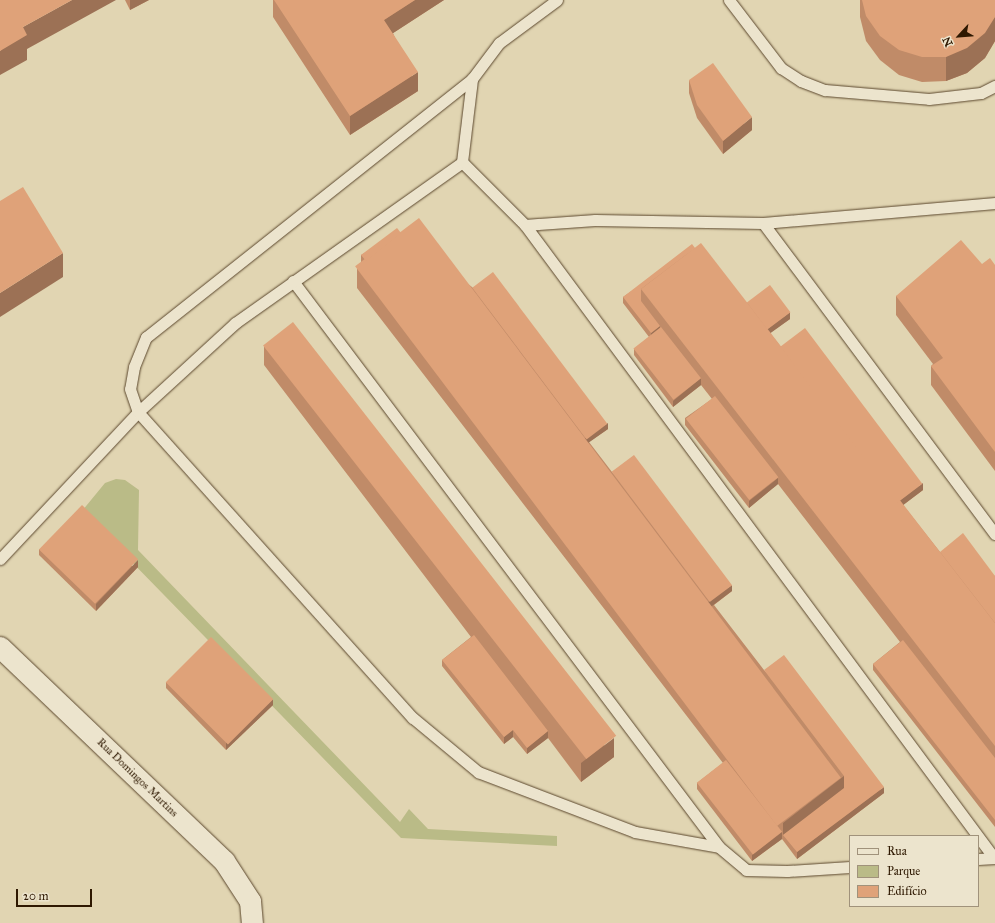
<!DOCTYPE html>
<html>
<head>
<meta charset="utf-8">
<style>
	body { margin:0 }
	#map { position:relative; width:995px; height:923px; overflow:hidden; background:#e1d5b2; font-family:"IM FELL Great Primer",serif }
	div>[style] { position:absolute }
	.green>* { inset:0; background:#babb87 }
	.roads { filter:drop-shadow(0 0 1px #5b472d) drop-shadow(0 0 1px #5b472d) }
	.lane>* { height:11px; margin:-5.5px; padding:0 5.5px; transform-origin:5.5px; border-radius:5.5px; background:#ece4cd }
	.street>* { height:21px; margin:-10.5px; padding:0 10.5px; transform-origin:10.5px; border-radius:10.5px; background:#ece4cd }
	.wall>* { inset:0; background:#c08b68 }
	.shaded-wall>* { inset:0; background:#9c7155 }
	.building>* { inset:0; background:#dfa279; transform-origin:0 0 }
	span { translate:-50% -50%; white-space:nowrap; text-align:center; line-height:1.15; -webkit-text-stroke:3px #ece4cd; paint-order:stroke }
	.street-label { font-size:11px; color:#2e1801 }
	.legend { position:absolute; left:849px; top:835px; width:130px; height:72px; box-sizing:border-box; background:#ece4cd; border:1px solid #a0927b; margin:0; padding:5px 7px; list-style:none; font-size:12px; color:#2e1801 }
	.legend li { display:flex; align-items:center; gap:8px; height:20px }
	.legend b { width:20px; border:1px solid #a0927b }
	.north { position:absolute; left:939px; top:16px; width:40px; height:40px; -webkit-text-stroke:3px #ece4cd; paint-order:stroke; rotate:244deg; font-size:11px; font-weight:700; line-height:16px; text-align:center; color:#2e1801 }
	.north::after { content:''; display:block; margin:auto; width:14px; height:18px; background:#2e1801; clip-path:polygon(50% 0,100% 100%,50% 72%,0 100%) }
	.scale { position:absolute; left:16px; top:889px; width:76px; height:18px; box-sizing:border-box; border:2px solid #2e1801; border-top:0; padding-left:5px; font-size:12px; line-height:14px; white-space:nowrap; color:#2e1801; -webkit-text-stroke:3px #ece4cd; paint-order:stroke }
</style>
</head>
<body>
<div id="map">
	<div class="green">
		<i style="clip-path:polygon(116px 479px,125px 480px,139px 490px,138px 550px,400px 822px,409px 809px,428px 829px,557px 836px,557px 846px,401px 838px,82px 511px,105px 483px)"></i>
	</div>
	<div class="roads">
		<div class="lane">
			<i style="left:557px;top:0;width:72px;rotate:143.4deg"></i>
			<i style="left:499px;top:43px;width:45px;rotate:126.9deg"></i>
			<i style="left:472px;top:79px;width:416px;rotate:141.6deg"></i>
			<i style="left:146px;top:337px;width:32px;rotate:112deg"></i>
			<i style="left:134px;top:367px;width:22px;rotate:100deg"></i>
			<i style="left:130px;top:389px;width:24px;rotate:71deg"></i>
			<i style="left:138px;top:412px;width:411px;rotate:48.1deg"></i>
			<i style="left:413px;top:718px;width:85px;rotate:39.7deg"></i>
			<i style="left:478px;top:772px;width:168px;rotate:20.9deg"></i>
			<i style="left:635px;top:832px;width:85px;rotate:10.1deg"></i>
			<i style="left:729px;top:0;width:86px;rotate:52.6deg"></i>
			<i style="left:781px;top:68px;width:24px;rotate:33deg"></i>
			<i style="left:801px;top:81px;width:26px;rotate:21deg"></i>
			<i style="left:825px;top:90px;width:104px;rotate:4.9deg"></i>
			<i style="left:929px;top:99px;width:52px;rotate:-6.6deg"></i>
			<i style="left:981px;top:93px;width:16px;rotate:-27deg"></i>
			<i style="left:462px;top:162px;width:89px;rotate:45deg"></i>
			<i style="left:525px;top:225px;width:788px;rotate:53.46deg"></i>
			<i style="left:763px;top:223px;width:388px;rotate:53.3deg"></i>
			<i style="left:525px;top:225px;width:70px;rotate:-4.1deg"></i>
			<i style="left:595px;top:220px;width:168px;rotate:1deg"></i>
			<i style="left:763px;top:223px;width:233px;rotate:-4.9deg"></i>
			<i style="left:293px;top:281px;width:708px;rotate:53.03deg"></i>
			<i style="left:719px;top:847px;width:35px;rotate:40deg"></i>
			<i style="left:746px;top:870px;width:41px;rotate:1.4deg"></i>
			<i style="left:787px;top:871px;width:63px;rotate:-3.6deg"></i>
			<i style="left:0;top:559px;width:202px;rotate:-46.8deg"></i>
			<i style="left:138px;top:412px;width:132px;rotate:-42.5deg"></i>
			<i style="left:235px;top:323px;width:278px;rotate:-35.3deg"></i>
			<i style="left:462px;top:162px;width:84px;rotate:-83.1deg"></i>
			<i style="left:978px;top:859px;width:17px;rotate:-3deg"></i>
		</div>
		<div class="street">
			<i style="left:0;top:647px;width:310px;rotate:43.7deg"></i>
			<i style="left:224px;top:861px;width:48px;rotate:57deg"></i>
			<i style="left:250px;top:901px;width:22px;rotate:85deg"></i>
		</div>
	</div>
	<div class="wall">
		<i style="clip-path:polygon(125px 0,149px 0,130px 10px)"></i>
		<i style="clip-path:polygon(273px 0,444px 0,393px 33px,418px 91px,350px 135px,273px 17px)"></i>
		<i style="clip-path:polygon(860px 0,995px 0,995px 41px,985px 58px,967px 73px,946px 81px,922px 82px,899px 75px,880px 60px,866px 41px,860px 17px)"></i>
		<i style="clip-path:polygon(689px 80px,752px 130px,723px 154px,697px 118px,689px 93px)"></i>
		<i style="clip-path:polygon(401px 233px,472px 287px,608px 429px,589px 442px,612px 472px,732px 591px,714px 605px,764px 670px,884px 793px,797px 859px,782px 839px,752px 861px,697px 789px,697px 783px,723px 763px,357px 288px,357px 269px,363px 264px,361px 262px,361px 255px)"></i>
		<i style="clip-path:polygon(695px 248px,747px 303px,790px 319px,770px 333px,781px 347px,923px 490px,903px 505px,940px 552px,995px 576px,995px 827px,873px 670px,873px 664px,900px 642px,778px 484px,749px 508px,685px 425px,685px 418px,712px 399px,701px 385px,673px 407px,634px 355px,634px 349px,649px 337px,623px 303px,623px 297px)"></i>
		<i style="clip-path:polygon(982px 264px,995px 265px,995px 471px,931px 385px,931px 366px,933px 364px,896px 315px,896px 296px)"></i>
		<i style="clip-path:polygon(264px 346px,614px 757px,581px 782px,548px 738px,527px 754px,513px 737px,504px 744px,442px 666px,442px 660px,471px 637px,264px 365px)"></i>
		<i style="clip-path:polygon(39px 549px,138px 567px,96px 611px,39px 555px)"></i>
		<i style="clip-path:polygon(166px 682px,273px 705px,226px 750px,166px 688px)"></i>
	</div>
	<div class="shaded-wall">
		<i style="clip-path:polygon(72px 0,116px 0,27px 49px,27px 60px,0 75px,0 51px,23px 27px)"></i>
		<i style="clip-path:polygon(130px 0,149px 0,130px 10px)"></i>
		<i style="clip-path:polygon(415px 0,444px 0,384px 39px,384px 20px)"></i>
		<i style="clip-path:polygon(995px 17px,995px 41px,985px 58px,967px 73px,946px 81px,946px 57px)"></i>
		<i style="clip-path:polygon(418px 72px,418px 91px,350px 135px,350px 116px)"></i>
		<i style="clip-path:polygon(752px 117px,752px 130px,723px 154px,723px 141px)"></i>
		<i style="clip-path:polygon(63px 253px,63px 277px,0 317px,0 293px)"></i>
		<i style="clip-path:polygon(790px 312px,790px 319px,761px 340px,761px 334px)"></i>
		<i style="clip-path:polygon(660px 326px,660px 332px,651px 339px,651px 333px)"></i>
		<i style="clip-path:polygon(701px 378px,701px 385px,673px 407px,673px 401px)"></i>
		<i style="clip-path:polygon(608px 423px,608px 429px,581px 448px,581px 441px)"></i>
		<i style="clip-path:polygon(778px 478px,778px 484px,749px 508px,749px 501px)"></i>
		<i style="clip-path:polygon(923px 483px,923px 490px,894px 512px,894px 505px)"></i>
		<i style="clip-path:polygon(138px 560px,138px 567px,96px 611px,96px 604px)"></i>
		<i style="clip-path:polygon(732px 585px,732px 591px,704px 612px,704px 605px)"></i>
		<i style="clip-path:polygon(273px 699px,273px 705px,226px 750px,226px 743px)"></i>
		<i style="clip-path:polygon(513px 730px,513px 737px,504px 744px,504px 737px)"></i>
		<i style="clip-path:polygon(548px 731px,548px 738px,527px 754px,527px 748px)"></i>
		<i style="clip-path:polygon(614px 738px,614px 757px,581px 782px,581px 763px)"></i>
		<i style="clip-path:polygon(844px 776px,844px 795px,783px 835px,783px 841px,783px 823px)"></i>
		<i style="clip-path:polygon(884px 787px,884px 793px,797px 859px,797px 852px)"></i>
		<i style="clip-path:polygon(782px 832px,782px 839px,752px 861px,752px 855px)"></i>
	</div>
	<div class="building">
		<i style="clip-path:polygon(0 0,72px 0,23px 27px,27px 35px,0 51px)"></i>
		<i style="clip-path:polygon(274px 0,415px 0,384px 20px,418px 72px,350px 116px)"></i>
		<i style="clip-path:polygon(862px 0,995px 0,995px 17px,985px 33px,967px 48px,946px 57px,922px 57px,899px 50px,880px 36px,866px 16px)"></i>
		<i style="clip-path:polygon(713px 63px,752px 117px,723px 141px,697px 105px,689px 80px)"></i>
		<i style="clip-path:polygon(23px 187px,63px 253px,0 293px,0 201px)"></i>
		<i style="left:419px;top:218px;width:701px;height:80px;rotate:53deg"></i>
		<i style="clip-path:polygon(397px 228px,401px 233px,366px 261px,361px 255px)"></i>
		<i style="clip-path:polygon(961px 240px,982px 264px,990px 258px,995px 265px,995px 452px,931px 366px,943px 358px,896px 296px)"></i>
		<i style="clip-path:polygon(701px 243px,995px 623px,995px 746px,641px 289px)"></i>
		<i style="clip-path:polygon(692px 244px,695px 248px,641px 289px,641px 301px,660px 326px,651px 333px,623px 297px)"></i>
		<i style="left:493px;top:272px;width:190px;height:26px;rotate:53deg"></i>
		<i style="left:770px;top:285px;width:34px;height:29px;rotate:53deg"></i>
		<i style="left:293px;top:322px;width:525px;height:38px;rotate:52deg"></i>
		<i style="left:661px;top:327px;width:65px;height:35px;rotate:52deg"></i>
		<i style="left:805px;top:328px;width:195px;height:31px;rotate:53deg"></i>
		<i style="left:715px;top:396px;width:103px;height:37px;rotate:52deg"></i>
		<i style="left:634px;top:455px;width:163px;height:28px;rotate:53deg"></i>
		<i style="left:82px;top:505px;width:78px;height:62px;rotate:44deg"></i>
		<i style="clip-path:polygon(963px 533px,995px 576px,995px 623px,940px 552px)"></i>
		<i style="clip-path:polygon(474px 635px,548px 731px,527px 748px,513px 730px,504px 737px,442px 660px)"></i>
		<i style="left:211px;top:637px;width:88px;height:64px;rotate:45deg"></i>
		<i style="clip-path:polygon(903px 640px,995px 758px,995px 820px,873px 664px)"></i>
		<i style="clip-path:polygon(784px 655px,884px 787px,797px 852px,783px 835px,844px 788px,844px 776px,764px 670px)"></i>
		<i style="left:726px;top:760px;width:91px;height:37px;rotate:52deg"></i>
	</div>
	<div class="street-label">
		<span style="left:137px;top:778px;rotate:44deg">Rua Domingos Martins</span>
	</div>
	<ul class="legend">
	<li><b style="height:5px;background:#ece4cd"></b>Rua</li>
	<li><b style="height:11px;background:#babb87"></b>Parque</li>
	<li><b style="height:11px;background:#dfa279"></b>Edifício</li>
	</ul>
	<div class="north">N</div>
	<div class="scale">20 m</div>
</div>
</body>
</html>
